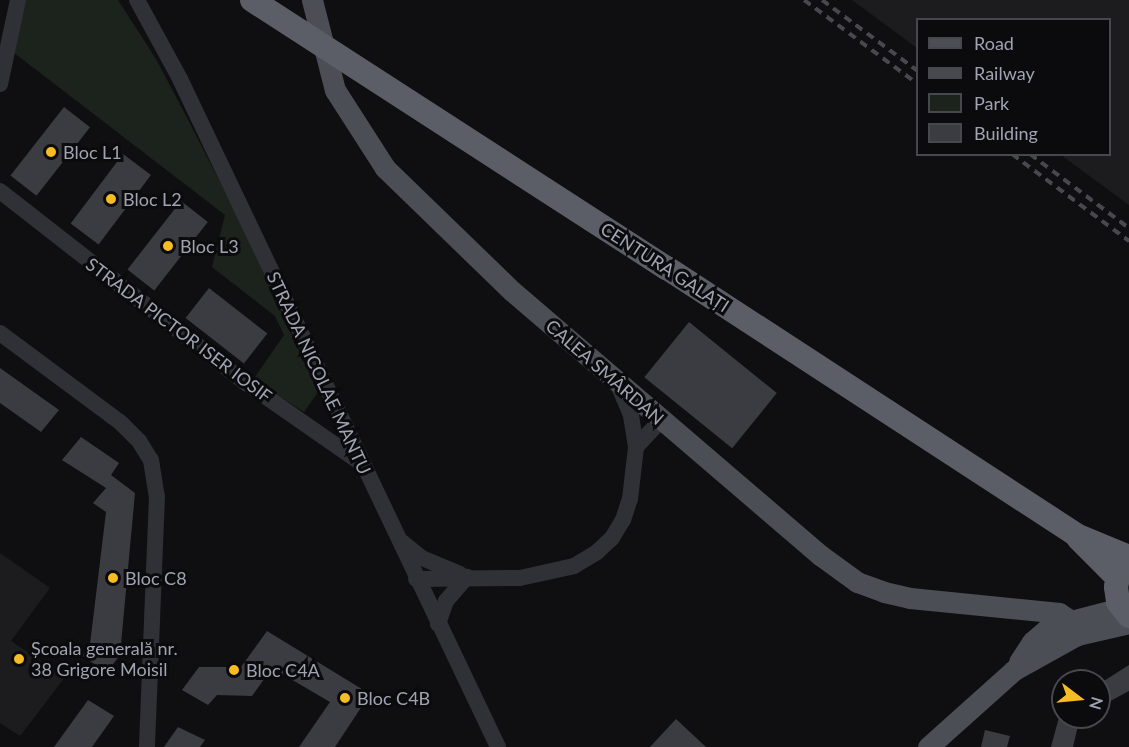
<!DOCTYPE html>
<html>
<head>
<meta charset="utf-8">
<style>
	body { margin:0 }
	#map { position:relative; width:1129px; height:747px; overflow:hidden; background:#0f0f11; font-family:Lato,sans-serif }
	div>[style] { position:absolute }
	.built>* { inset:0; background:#1c1b1e }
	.green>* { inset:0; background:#1c231d }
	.building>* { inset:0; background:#3b3c41; transform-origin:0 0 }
	.minor>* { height:16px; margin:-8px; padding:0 8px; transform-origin:8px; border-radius:8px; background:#303136 }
	.major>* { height:21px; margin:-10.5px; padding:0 10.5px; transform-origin:10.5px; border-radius:10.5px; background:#4c4e55 }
	.highway>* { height:24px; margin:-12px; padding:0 12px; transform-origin:12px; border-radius:12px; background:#5c5e67 }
	.rail>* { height:4px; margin-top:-2px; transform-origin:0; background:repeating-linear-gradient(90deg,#47494f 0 8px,transparent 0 14px) }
	.highway-bridge>* { height:24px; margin:-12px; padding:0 12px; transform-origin:12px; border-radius:12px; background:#5c5e67 }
	.dots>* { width:16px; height:16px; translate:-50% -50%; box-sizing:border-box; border:3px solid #0b0a0c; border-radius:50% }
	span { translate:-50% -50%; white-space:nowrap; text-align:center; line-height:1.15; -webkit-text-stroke:6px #0b0a0c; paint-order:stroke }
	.poi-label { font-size:18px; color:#a0a4b2 }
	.left { translate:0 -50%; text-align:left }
	.street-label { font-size:18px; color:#a0a4b2 }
	.legend { position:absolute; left:916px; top:18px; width:195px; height:138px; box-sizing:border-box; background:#0b0a0c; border:2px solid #47484e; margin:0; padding:8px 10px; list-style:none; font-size:18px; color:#a0a4b2 }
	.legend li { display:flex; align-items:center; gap:12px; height:30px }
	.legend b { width:30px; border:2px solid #47484e }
	.north { position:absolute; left:1051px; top:669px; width:60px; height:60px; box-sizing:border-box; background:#0b0a0c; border:2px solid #47484e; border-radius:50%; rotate:106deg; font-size:16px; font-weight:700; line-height:24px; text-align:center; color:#a0a4b2 }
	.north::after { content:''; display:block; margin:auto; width:21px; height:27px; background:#f5bc23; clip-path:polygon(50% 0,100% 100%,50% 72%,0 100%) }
</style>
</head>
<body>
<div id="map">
	<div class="built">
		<i style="clip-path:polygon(852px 0,1129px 0,1129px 205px,1061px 155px,1110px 154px,1110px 20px,918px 20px,917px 48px)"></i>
		<i style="clip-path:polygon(0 553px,50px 588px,11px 641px,65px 677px,20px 736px,0 723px)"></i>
	</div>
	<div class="green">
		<i style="clip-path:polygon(26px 0,118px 0,156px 59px,184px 112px,236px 213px,318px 392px,304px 412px,253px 380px,284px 335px,275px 316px,212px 267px,225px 215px,13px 52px)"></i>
	</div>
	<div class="building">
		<i style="left:64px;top:107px;width:33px;height:87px;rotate:38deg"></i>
		<i style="left:123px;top:154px;width:35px;height:87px;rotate:37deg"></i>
		<i style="left:181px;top:201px;width:34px;height:87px;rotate:38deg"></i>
		<i style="left:209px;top:288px;width:74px;height:38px;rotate:38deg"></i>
		<i style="left:689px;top:322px;width:113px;height:71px;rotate:39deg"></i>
		<i style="clip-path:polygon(0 368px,59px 410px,41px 432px,0 403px)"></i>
		<i style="clip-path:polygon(81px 437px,119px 463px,111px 475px,135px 493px,120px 655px,107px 672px,82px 656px,90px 644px,106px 512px,93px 503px,106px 488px,62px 460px)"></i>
		<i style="clip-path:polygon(267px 631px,370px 694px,335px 747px,299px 747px,330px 702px,272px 668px,252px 696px,217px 695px,208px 705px,182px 690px,199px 667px,241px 667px)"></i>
		<i style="clip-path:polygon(1129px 665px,1129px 691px,1099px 707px,1099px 684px)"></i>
		<i style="clip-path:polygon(88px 700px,114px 716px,92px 747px,54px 747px)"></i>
		<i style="clip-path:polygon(1059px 717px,1080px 717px,1073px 747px,1051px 747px)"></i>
		<i style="clip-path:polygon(676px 719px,706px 747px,650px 747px)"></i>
		<i style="clip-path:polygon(178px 727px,205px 740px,200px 747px,164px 747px)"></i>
		<i style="clip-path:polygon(985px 730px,1010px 736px,1007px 747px,981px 747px)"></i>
	</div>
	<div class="minor">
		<i style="left:137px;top:0;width:90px;rotate:61.4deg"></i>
		<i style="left:180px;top:79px;width:740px;rotate:64.54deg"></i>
		<i style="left:0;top:84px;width:86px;rotate:-77.9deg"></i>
		<i style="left:0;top:191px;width:312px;rotate:38deg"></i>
		<i style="left:246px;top:383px;width:140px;rotate:34.8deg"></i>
		<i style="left:0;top:333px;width:149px;rotate:36.6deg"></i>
		<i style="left:120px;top:422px;width:27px;rotate:45deg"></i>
		<i style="left:139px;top:441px;width:22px;rotate:58deg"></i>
		<i style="left:151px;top:460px;width:36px;rotate:81deg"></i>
		<i style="left:157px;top:496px;width:251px;rotate:92.3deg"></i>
		<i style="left:636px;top:447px;width:35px;rotate:-47deg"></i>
		<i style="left:402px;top:542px;width:26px;rotate:39deg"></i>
		<i style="left:422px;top:558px;width:41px;rotate:22.8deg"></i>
		<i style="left:416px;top:579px;width:104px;rotate:-0.6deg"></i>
		<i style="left:520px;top:578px;width:55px;rotate:-12.5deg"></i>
		<i style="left:574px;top:566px;width:27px;rotate:-31deg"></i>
		<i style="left:597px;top:552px;width:21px;rotate:-43deg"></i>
		<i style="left:612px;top:538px;width:21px;rotate:-59deg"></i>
		<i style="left:623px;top:520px;width:22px;rotate:-72deg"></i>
		<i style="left:630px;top:499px;width:52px;rotate:-83.4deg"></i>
		<i style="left:636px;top:447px;width:32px;rotate:-99deg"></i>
		<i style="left:631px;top:415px;width:34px;rotate:-113deg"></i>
		<i style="left:438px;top:624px;width:24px;rotate:-71deg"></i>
		<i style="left:446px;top:601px;width:32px;rotate:-49deg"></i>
	</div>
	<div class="major">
		<i style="left:312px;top:0;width:93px;rotate:75.7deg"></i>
		<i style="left:335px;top:90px;width:93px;rotate:57.3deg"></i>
		<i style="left:385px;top:168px;width:177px;rotate:44.1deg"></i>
		<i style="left:512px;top:291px;width:406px;rotate:40.6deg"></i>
		<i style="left:820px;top:555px;width:46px;rotate:36.1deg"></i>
		<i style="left:857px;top:582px;width:29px;rotate:20deg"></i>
		<i style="left:884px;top:592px;width:27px;rotate:13deg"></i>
		<i style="left:910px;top:598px;width:150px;rotate:5.7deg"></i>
		<i style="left:1059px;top:613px;width:17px;rotate:33deg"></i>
		<i style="left:1073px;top:622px;width:14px;rotate:73deg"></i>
		<i style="left:1019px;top:662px;width:24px;rotate:-57deg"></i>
		<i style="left:1032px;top:642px;width:18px;rotate:-41deg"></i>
		<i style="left:1046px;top:630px;width:15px;rotate:-23deg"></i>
		<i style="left:1060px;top:624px;width:63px;rotate:-14.7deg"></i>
		<i style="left:928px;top:747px;width:115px;rotate:-41.8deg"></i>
		<i style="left:1014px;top:670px;width:72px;rotate:-29.1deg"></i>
		<i style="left:1077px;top:635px;width:53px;rotate:-13deg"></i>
	</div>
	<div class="highway">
		<i style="left:667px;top:268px;width:488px;rotate:33.1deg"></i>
		<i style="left:1076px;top:535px;width:57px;rotate:22.5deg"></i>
		<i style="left:1079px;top:539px;width:55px;rotate:45deg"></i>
		<i style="left:1127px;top:566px;width:15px;rotate:127deg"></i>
		<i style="left:1118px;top:578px;width:9px;rotate:103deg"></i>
		<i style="left:1116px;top:587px;width:15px;rotate:82deg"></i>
		<i style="left:1118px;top:602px;width:18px;rotate:52deg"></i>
	</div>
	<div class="rail">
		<i style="left:804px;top:0;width:142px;rotate:36.4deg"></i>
		<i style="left:822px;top:0;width:119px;rotate:36.5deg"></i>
		<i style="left:1012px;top:154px;width:146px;rotate:36.6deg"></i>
		<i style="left:1030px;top:154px;width:124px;rotate:36.8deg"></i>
	</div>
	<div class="highway-bridge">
		<i style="left:252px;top:0;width:494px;rotate:32.9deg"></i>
	</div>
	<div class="dots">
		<i style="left:51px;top:152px;background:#f5bc23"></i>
		<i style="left:111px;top:199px;background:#f5bc23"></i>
		<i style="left:168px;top:246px;background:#f5bc23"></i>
		<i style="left:113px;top:578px;background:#f5bc23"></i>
		<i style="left:19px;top:659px;background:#f5bc23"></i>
		<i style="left:234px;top:670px;background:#f5bc23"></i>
		<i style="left:345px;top:698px;background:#f5bc23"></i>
	</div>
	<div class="poi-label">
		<span class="left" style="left:63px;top:152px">Bloc L1</span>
		<span class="left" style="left:123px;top:199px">Bloc L2</span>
		<span class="left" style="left:180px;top:246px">Bloc L3</span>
		<span class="left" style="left:125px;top:578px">Bloc C8</span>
		<span class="left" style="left:31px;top:659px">Școala generală nr.<br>38 Grigore Moisil</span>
		<span class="left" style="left:246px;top:670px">Bloc C4A</span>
		<span class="left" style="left:357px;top:698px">Bloc C4B</span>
	</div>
	<div class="street-label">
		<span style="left:665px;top:267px;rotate:33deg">CENTURA GALAȚI</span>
		<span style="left:179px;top:330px;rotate:37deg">STRADA PICTOR ISER IOSIF</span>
		<span style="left:605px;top:372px;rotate:41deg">CALEA SMÂRDAN</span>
		<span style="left:319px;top:373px;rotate:65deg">STRADA NICOLAE MANTU</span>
	</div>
	<ul class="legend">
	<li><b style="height:8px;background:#4c4e55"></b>Road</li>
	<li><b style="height:8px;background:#47494f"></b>Railway</li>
	<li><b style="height:16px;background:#1c231d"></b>Park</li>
	<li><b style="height:16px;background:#3b3c41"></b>Building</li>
	</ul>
	<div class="north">N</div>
</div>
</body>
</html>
